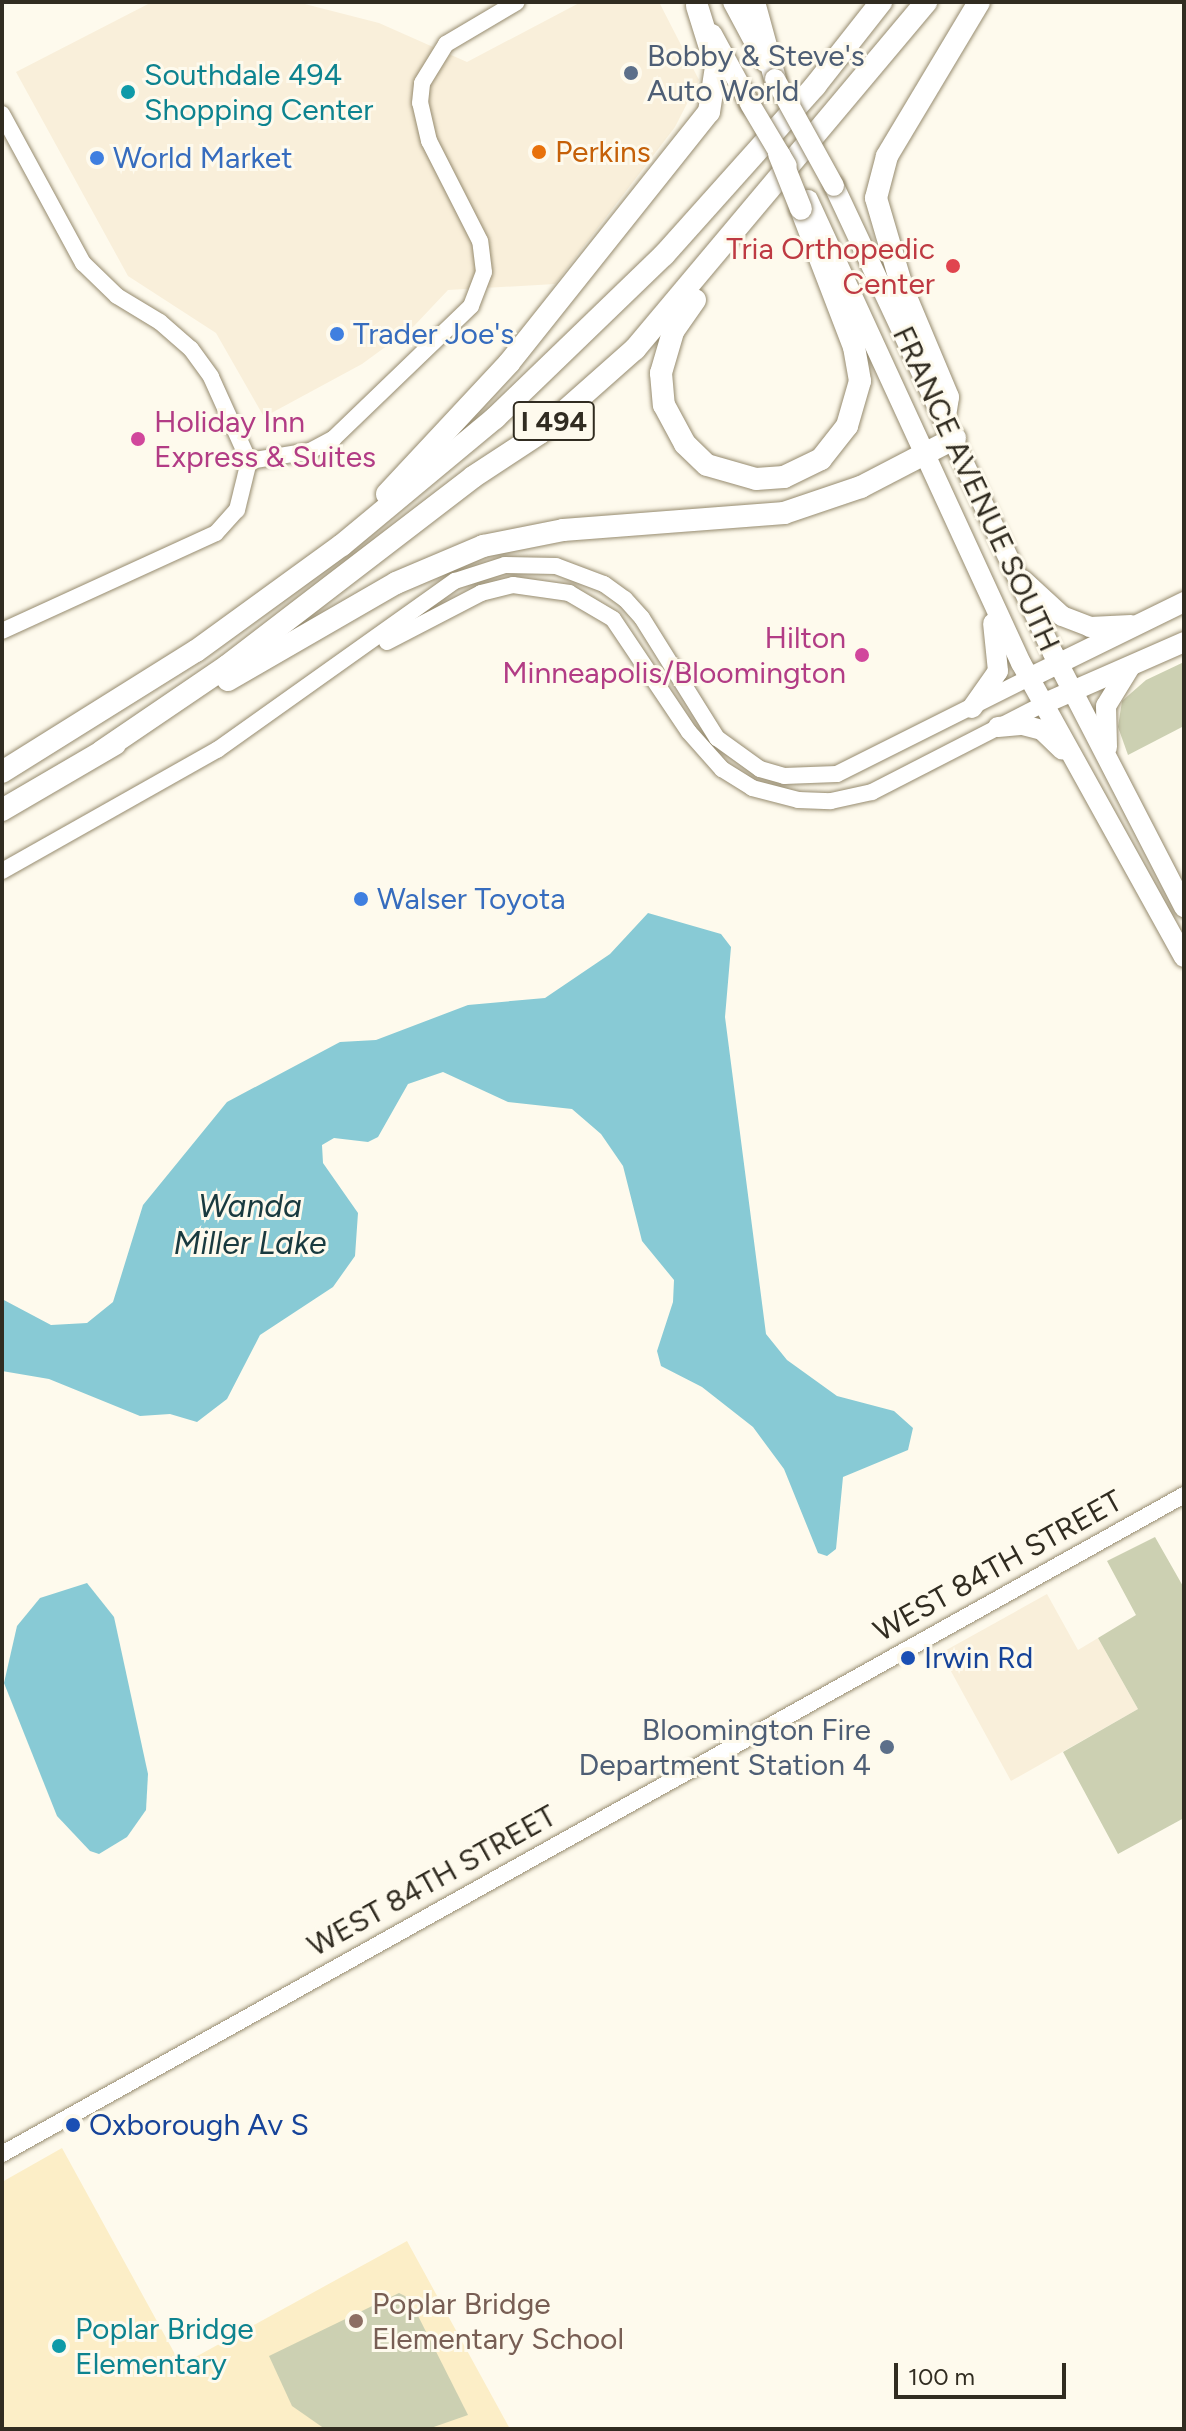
<!DOCTYPE html>
<html>
<head>
<meta charset="utf-8">
<style>
	body { margin:0 }
	#map { position:relative; width:1186px; height:2431px; overflow:hidden; background:#fefaed; font-family:Figtree,sans-serif }
	div>[style] { position:absolute }
	.commercial>* { inset:0; background:#f9efda }
	.built>* { inset:0; background:#fceec7 }
	.green>* { inset:0; background:#ccd0b2 }
	.water>* { inset:0; background:#88cad5 }
	.roads { filter:drop-shadow(0 0 2px #968b6f) drop-shadow(0 0 2px #968b6f) }
	.minor>* { height:16px; margin:-8px; padding:0 8px; transform-origin:8px; border-radius:8px; background:#fff }
	.major>* { height:20px; margin:-10px; padding:0 10px; transform-origin:10px; border-radius:10px; background:#fff }
	.highway>* { height:22px; margin:-11px; padding:0 11px; transform-origin:11px; border-radius:11px; background:#fff }
	.bridges { filter:drop-shadow(0 0 2px #968b6f) drop-shadow(0 0 2px #968b6f) }
	.major-bridge>* { height:20px; margin:-10px; padding:0 10px; transform-origin:10px; border-radius:10px; background:#fff }
	.highway-bridge>* { height:22px; margin:-11px; padding:0 11px; transform-origin:11px; border-radius:11px; background:#fff }
	.dots>* { width:22px; height:22px; translate:-50% -50%; box-sizing:border-box; border:4px solid #fefaed; border-radius:50% }
	span { translate:-50% -50%; white-space:nowrap; text-align:center; line-height:1.15; -webkit-text-stroke:6px #fefaed; paint-order:stroke }
	.shield-label span { padding:2px 6px; background:#fefaed; border:2px solid; border-radius:6px; -webkit-text-stroke-width:0 }
	.shield-label { font-size:28px; color:#312c21; font-weight:700 }
	.service-label { font-size:30px; color:#4e5e75 }
	.left { translate:0 -50%; text-align:left }
	.right { translate:-100% -50%; text-align:right }
	.culture-label { font-size:30px; color:#0d838f }
	.food-label { font-size:30px; color:#c56008 }
	.shop-label { font-size:30px; color:#366cbe }
	.health-label { font-size:30px; color:#be3a42 }
	.hotel-label { font-size:30px; color:#b23c85 }
	.street-label { font-size:30px; color:#312c21 }
	.transit-label { font-size:30px; color:#164399 }
	.education-label { font-size:30px; color:#785e54 }
	.water-label { font-size:32px; color:#193a3f; font-style:italic }
	.frame { position:absolute; inset:0; border:4px solid #312c21; pointer-events:none }
	.scale { position:absolute; left:894px; top:2363px; width:172px; height:36px; box-sizing:border-box; border:4px solid #312c21; border-top:0; padding-left:10px; font-size:24px; line-height:28px; white-space:nowrap; color:#312c21; -webkit-text-stroke:6px #fefaed; paint-order:stroke }
</style>
</head>
<body>
<div id="map">
	<div class="commercial">
		<i style="clip-path:polygon(152px 2px,297px 2px,379px 23px,467px 62px,581px 2px,659px 2px,699px 80px,675px 127px,555px 284px,448px 290px,414px 326px,362px 364px,264px 417px,216px 333px,128px 276px,16px 72px)"></i>
		<i style="clip-path:polygon(1047px 1594px,1078px 1650px,1098px 1638px,1138px 1709px,1011px 1781px,941px 1653px)"></i>
	</div>
	<div class="built">
		<i style="clip-path:polygon(62px 2148px,181px 2365px,407px 2241px,510px 2429px,2px 2429px,2px 2182px)"></i>
	</div>
	<div class="green">
		<i style="clip-path:polygon(1184px 662px,1184px 726px,1128px 755px,1118px 727px,1122px 701px,1146px 680px)"></i>
		<i style="clip-path:polygon(1155px 1537px,1184px 1588px,1184px 1818px,1118px 1854px,1063px 1752px,1138px 1709px,1098px 1638px,1136px 1615px,1107px 1561px)"></i>
		<i style="clip-path:polygon(399px 2293px,409px 2298px,468px 2415px,428px 2429px,325px 2429px,292px 2406px,269px 2356px)"></i>
	</div>
	<div class="water">
		<i style="clip-path:polygon(648px 913px,721px 934px,731px 947px,725px 1017px,766px 1334px,787px 1360px,837px 1396px,894px 1411px,913px 1428px,908px 1450px,843px 1477px,836px 1549px,827px 1556px,818px 1553px,784px 1469px,753px 1427px,702px 1387px,661px 1366px,657px 1351px,673px 1302px,674px 1280px,642px 1241px,623px 1166px,601px 1134px,572px 1109px,508px 1102px,443px 1072px,408px 1084px,378px 1137px,368px 1142px,334px 1138px,322px 1145px,323px 1163px,358px 1213px,355px 1256px,333px 1287px,260px 1335px,227px 1399px,197px 1422px,170px 1414px,140px 1416px,49px 1379px,2px 1371px,2px 1299px,51px 1325px,87px 1323px,113px 1302px,143px 1205px,227px 1102px,340px 1042px,376px 1040px,468px 1005px,545px 998px,610px 954px)"></i>
		<i style="clip-path:polygon(87px 1583px,114px 1617px,148px 1774px,146px 1810px,127px 1837px,99px 1854px,90px 1851px,57px 1816px,4px 1683px,17px 1626px,40px 1598px)"></i>
	</div>
	<div class="roads">
		<div class="minor">
			<i style="left:2px;top:114px;width:170px;rotate:61.5deg"></i>
			<i style="left:83px;top:263px;width:47px;rotate:44.1deg"></i>
			<i style="left:117px;top:296px;width:50px;rotate:31.2deg"></i>
			<i style="left:160px;top:322px;width:41px;rotate:41.1deg"></i>
			<i style="left:191px;top:349px;width:34px;rotate:54deg"></i>
			<i style="left:211px;top:377px;width:92px;rotate:65.7deg"></i>
			<i style="left:249px;top:461px;width:62px;rotate:-9.3deg"></i>
			<i style="left:310px;top:451px;width:27px;rotate:-28deg"></i>
			<i style="left:334px;top:438px;width:190px;rotate:-43.9deg"></i>
			<i style="left:471px;top:306px;width:36px;rotate:-69deg"></i>
			<i style="left:484px;top:272px;width:31px;rotate:-97deg"></i>
			<i style="left:480px;top:241px;width:112px;rotate:-117deg"></i>
			<i style="left:429px;top:141px;width:39px;rotate:-103deg"></i>
			<i style="left:420px;top:103px;width:20px;rotate:-84deg"></i>
			<i style="left:422px;top:83px;width:46px;rotate:-58.4deg"></i>
			<i style="left:446px;top:44px;width:82px;rotate:-30.6deg"></i>
			<i style="left:2px;top:631px;width:235px;rotate:-24.6deg"></i>
			<i style="left:216px;top:533px;width:31px;rotate:-48deg"></i>
			<i style="left:237px;top:510px;width:50px;rotate:-76.2deg"></i>
			<i style="left:387px;top:642px;width:106px;rotate:-27.5deg"></i>
			<i style="left:481px;top:593px;width:33px;rotate:-14deg"></i>
			<i style="left:513px;top:585px;width:57px;rotate:8.1deg"></i>
			<i style="left:569px;top:593px;width:51px;rotate:30.6deg"></i>
			<i style="left:613px;top:619px;width:136px;rotate:56.1deg"></i>
			<i style="left:689px;top:732px;width:50px;rotate:48.3deg"></i>
			<i style="left:722px;top:769px;width:36px;rotate:32deg"></i>
			<i style="left:752px;top:788px;width:48px;rotate:14.6deg"></i>
			<i style="left:798px;top:800px;width:33px;rotate:2deg"></i>
			<i style="left:831px;top:801px;width:42px;rotate:-12.4deg"></i>
			<i style="left:872px;top:792px;width:192px;rotate:-27.2deg"></i>
			<i style="left:2px;top:871px;width:247px;rotate:-29.4deg"></i>
			<i style="left:217px;top:750px;width:292px;rotate:-35.4deg"></i>
			<i style="left:455px;top:581px;width:52px;rotate:-17.7deg"></i>
			<i style="left:505px;top:565px;width:51px;rotate:1.1deg"></i>
			<i style="left:556px;top:566px;width:51px;rotate:20.6deg"></i>
			<i style="left:604px;top:584px;width:26px;rotate:36deg"></i>
			<i style="left:625px;top:599px;width:25px;rotate:48deg"></i>
			<i style="left:642px;top:618px;width:142px;rotate:58deg"></i>
			<i style="left:717px;top:738px;width:53px;rotate:35.8deg"></i>
			<i style="left:760px;top:769px;width:25px;rotate:16deg"></i>
			<i style="left:784px;top:776px;width:53px;rotate:-2.2deg"></i>
			<i style="left:837px;top:774px;width:215px;rotate:-26.6deg"></i>
			<i style="left:2px;top:2154px;width:1353px;rotate:-29.14deg"></i>
		</div>
		<div class="major">
			<i style="left:733px;top:2px;width:68px;rotate:61.9deg"></i>
			<i style="left:712px;top:34px;width:80px;rotate:61.5deg"></i>
			<i style="left:834px;top:186px;width:516px;rotate:64.88deg"></i>
			<i style="left:1053px;top:653px;width:286px;rotate:62.7deg"></i>
			<i style="left:808px;top:200px;width:510px;rotate:65.3deg"></i>
			<i style="left:1021px;top:663px;width:336px;rotate:61deg"></i>
			<i style="left:1023px;top:580px;width:53px;rotate:42.7deg"></i>
			<i style="left:1062px;top:616px;width:30px;rotate:21deg"></i>
			<i style="left:1090px;top:627px;width:41px;rotate:-2.8deg"></i>
			<i style="left:1029px;top:678px;width:173px;rotate:-26.1deg"></i>
			<i style="left:1043px;top:704px;width:154px;rotate:-23.7deg"></i>
			<i style="left:972px;top:708px;width:45px;rotate:-54.9deg"></i>
			<i style="left:998px;top:671px;width:48px;rotate:-95.9deg"></i>
			<i style="left:998px;top:727px;width:25px;rotate:-5deg"></i>
			<i style="left:1023px;top:725px;width:20px;rotate:15deg"></i>
			<i style="left:1042px;top:730px;width:28px;rotate:44deg"></i>
			<i style="left:1107px;top:747px;width:41px;rotate:-91.4deg"></i>
			<i style="left:1106px;top:706px;width:46px;rotate:-58.4deg"></i>
		</div>
		<div class="highway">
			<i style="left:754px;top:2px;width:80px;rotate:74.7deg"></i>
			<i style="left:695px;top:300px;width:39px;rotate:125deg"></i>
			<i style="left:673px;top:332px;width:43px;rotate:106.3deg"></i>
			<i style="left:661px;top:373px;width:32px;rotate:85deg"></i>
			<i style="left:664px;top:405px;width:44px;rotate:61.7deg"></i>
			<i style="left:685px;top:444px;width:30px;rotate:44deg"></i>
			<i style="left:707px;top:465px;width:51px;rotate:15.9deg"></i>
			<i style="left:756px;top:479px;width:28px;rotate:-4deg"></i>
			<i style="left:784px;top:477px;width:41px;rotate:-25.9deg"></i>
			<i style="left:821px;top:459px;width:42px;rotate:-51.8deg"></i>
			<i style="left:847px;top:426px;width:47px;rotate:-73.9deg"></i>
			<i style="left:860px;top:381px;width:35px;rotate:-100deg"></i>
			<i style="left:854px;top:347px;width:148px;rotate:-111deg"></i>
			<i style="left:945px;top:416px;width:19px;rotate:-81deg"></i>
			<i style="left:948px;top:397px;width:116px;rotate:-112.8deg"></i>
			<i style="left:903px;top:290px;width:96px;rotate:-106.4deg"></i>
			<i style="left:876px;top:198px;width:43px;rotate:-75.3deg"></i>
			<i style="left:887px;top:156px;width:179px;rotate:-59.1deg"></i>
			<i style="left:387px;top:494px;width:179px;rotate:-47deg"></i>
			<i style="left:509px;top:363px;width:321px;rotate:-51.5deg"></i>
			<i style="left:709px;top:112px;width:46px;rotate:-81.2deg"></i>
			<i style="left:716px;top:67px;width:64px;rotate:-107.3deg"></i>
			<i style="left:228px;top:680px;width:194px;rotate:-30deg"></i>
			<i style="left:396px;top:583px;width:95px;rotate:-23deg"></i>
			<i style="left:483px;top:546px;width:82px;rotate:-11.3deg"></i>
			<i style="left:563px;top:530px;width:222px;rotate:-4.4deg"></i>
			<i style="left:784px;top:513px;width:81px;rotate:-18.7deg"></i>
			<i style="left:861px;top:487px;width:106px;rotate:-27.5deg"></i>
			<i style="left:102px;top:751px;width:151px;rotate:-34.2deg"></i>
			<i style="left:227px;top:666px;width:310px;rotate:-37.5deg"></i>
			<i style="left:473px;top:477px;width:80px;rotate:-33.3deg"></i>
			<i style="left:540px;top:433px;width:127px;rotate:-41.5deg"></i>
			<i style="left:635px;top:349px;width:453px;rotate:-50deg"></i>
			<i style="left:2px;top:772px;width:229px;rotate:-32deg"></i>
			<i style="left:196px;top:651px;width:180px;rotate:-36deg"></i>
			<i style="left:342px;top:545px;width:199px;rotate:-39.7deg"></i>
			<i style="left:495px;top:418px;width:235px;rotate:-44deg"></i>
			<i style="left:664px;top:255px;width:227px;rotate:-48.2deg"></i>
			<i style="left:815px;top:86px;width:107px;rotate:-51.8deg"></i>
			<i style="left:2px;top:810px;width:131px;rotate:-30.3deg"></i>
		</div>
	</div>
	<div class="bridges">
		<div class="major-bridge">
			<i style="left:775px;top:79px;width:122px;rotate:61.1deg"></i>
			<i style="left:750px;top:104px;width:72px;rotate:59.2deg"></i>
		</div>
		<div class="highway-bridge">
			<i style="left:779px;top:154px;width:59px;rotate:68.2deg"></i>
		</div>
	</div>
	<div class="dots">
		<i style="left:631px;top:73px;background:#5c6f8a"></i>
		<i style="left:128px;top:92px;background:#0f9aa8"></i>
		<i style="left:539px;top:152px;background:#e8710a"></i>
		<i style="left:97px;top:158px;background:#3f7fe0"></i>
		<i style="left:953px;top:266px;background:#e0444e"></i>
		<i style="left:337px;top:334px;background:#3f7fe0"></i>
		<i style="left:138px;top:439px;background:#d1479c"></i>
		<i style="left:862px;top:655px;background:#d1479c"></i>
		<i style="left:361px;top:899px;background:#3f7fe0"></i>
		<i style="left:908px;top:1658px;background:#1a4fb4"></i>
		<i style="left:887px;top:1747px;background:#5c6f8a"></i>
		<i style="left:73px;top:2125px;background:#1a4fb4"></i>
		<i style="left:356px;top:2321px;background:#8d6e63"></i>
		<i style="left:59px;top:2346px;background:#0f9aa8"></i>
	</div>
	<div class="shield-label">
		<span style="left:554px;top:421px">I 494</span>
	</div>
	<div class="service-label">
		<span class="left" style="left:647px;top:73px">Bobby &amp; Steve's<br>Auto World</span>
		<span class="right" style="left:871px;top:1747px">Bloomington Fire<br>Department Station 4</span>
	</div>
	<div class="culture-label">
		<span class="left" style="left:144px;top:92px">Southdale 494<br>Shopping Center</span>
		<span class="left" style="left:75px;top:2346px">Poplar Bridge<br>Elementary</span>
	</div>
	<div class="food-label">
		<span class="left" style="left:555px;top:152px">Perkins</span>
	</div>
	<div class="shop-label">
		<span class="left" style="left:113px;top:158px">World Market</span>
		<span class="left" style="left:353px;top:334px">Trader Joe's</span>
		<span class="left" style="left:377px;top:899px">Walser Toyota</span>
	</div>
	<div class="health-label">
		<span class="right" style="left:935px;top:266px">Tria Orthopedic<br>Center</span>
	</div>
	<div class="hotel-label">
		<span class="left" style="left:154px;top:439px">Holiday Inn<br>Express &amp; Suites</span>
		<span class="right" style="left:846px;top:655px">Hilton<br>Minneapolis/Bloomington</span>
	</div>
	<div class="street-label">
		<span style="left:976px;top:489px;rotate:65deg">FRANCE AVENUE SOUTH</span>
		<span style="left:998px;top:1566px;rotate:-29deg">WEST 84TH STREET</span>
		<span style="left:432px;top:1881px;rotate:-29deg">WEST 84TH STREET</span>
	</div>
	<div class="transit-label">
		<span class="left" style="left:924px;top:1658px">Irwin Rd</span>
		<span class="left" style="left:89px;top:2125px">Oxborough Av S</span>
	</div>
	<div class="education-label">
		<span class="left" style="left:372px;top:2321px">Poplar Bridge<br>Elementary School</span>
	</div>
	<div class="water-label">
		<span style="left:250px;top:1225px">Wanda<br>Miller Lake</span>
	</div>
	<div class="frame"></div>
	<div class="scale">100 m</div>
</div>
</body>
</html>
